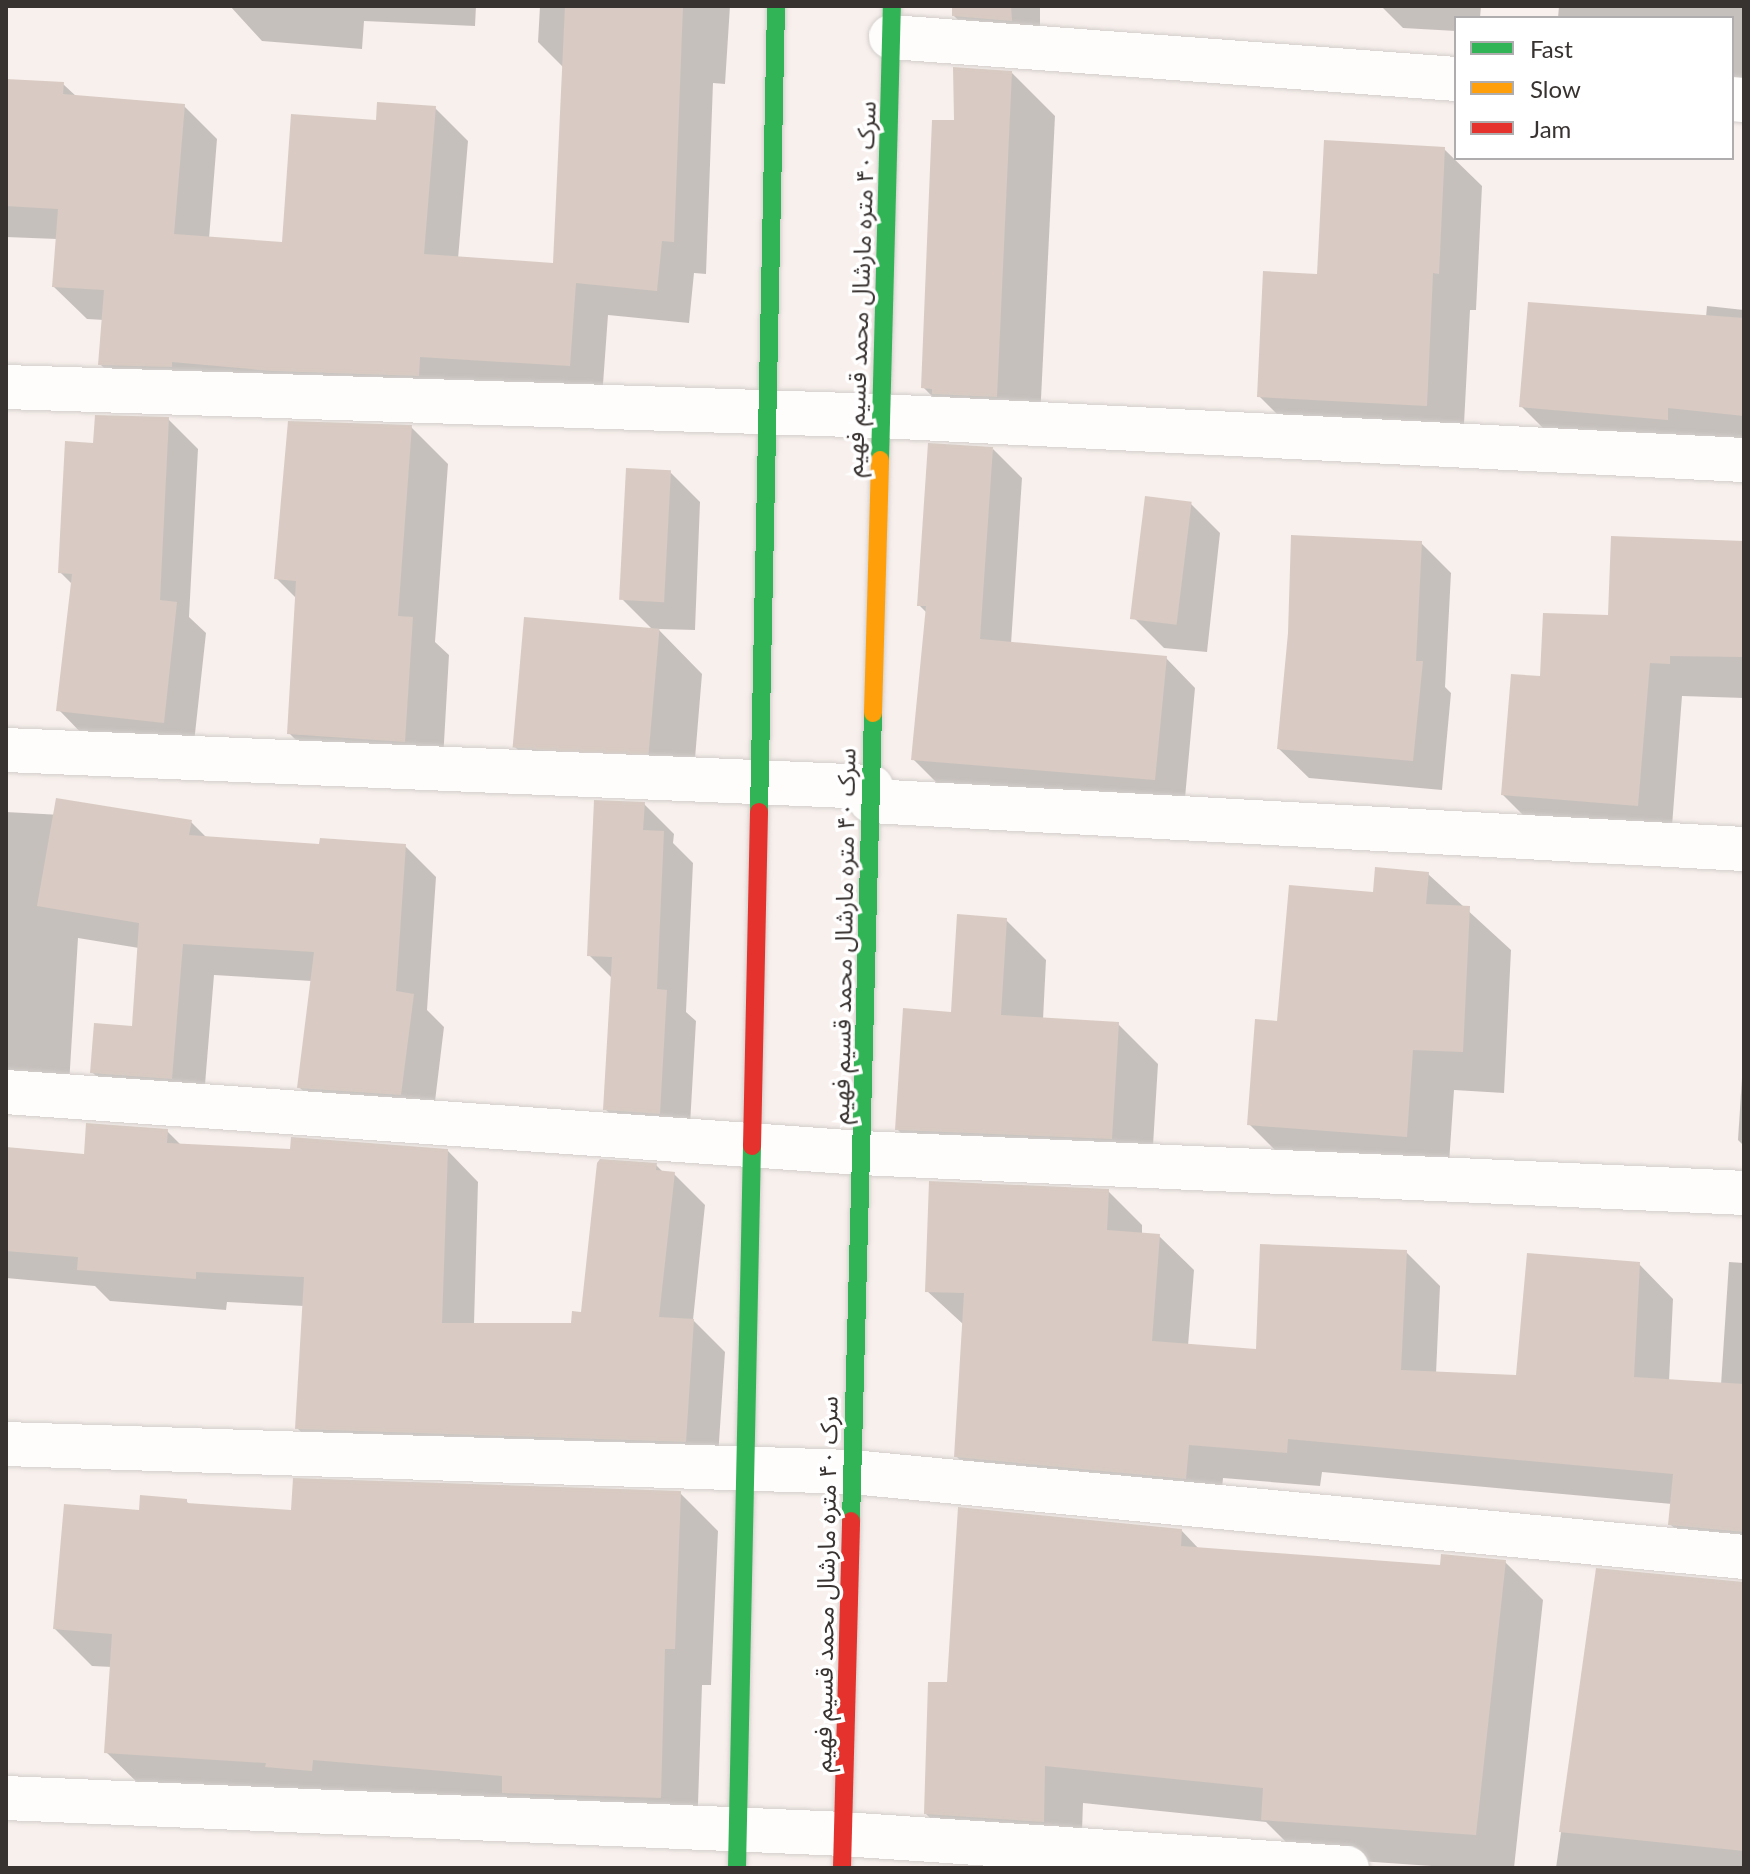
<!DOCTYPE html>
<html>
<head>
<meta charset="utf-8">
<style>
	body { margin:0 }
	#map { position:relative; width:1750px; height:1874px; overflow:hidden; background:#f8f0ed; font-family:Lato,"Noto Sans Arabic",sans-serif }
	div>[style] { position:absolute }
	.shadow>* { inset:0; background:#0003 }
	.building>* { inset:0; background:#d9cbc3; transform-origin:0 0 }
	.roads { filter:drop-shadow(0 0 2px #d3cecb) drop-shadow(0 0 2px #d3cecb) }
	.street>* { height:44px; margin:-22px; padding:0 22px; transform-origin:22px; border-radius:22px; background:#fefdfc }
	.fast>* { height:18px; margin:-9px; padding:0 9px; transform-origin:9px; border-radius:9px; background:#30b455 }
	.slow>* { height:18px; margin:-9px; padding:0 9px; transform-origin:9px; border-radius:9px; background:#ff9f0a }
	.jam>* { height:18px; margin:-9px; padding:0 9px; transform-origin:9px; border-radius:9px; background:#e5322d }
	span { translate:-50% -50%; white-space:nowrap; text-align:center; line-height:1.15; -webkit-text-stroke:7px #fff; paint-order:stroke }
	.street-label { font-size:24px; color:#383331 }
	.frame { position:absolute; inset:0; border:8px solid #383331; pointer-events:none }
	.legend { position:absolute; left:1454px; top:16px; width:280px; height:144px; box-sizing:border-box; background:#fff; border:2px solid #afadad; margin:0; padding:10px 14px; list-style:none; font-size:24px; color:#383331 }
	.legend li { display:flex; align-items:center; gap:16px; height:40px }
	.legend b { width:40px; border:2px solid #afadad }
</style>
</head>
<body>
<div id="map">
	<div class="shadow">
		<i style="clip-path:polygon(230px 6px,476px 6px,475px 26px,364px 21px,362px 49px,262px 41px)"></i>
		<i style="clip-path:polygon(540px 6px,730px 6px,725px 84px,713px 83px,706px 274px,694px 273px,689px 323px,608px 315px,602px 398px,133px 397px,100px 364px,104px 320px,87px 319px,54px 287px,57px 239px,6px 237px,6px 81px,63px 84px,77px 97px,184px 106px,217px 139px,209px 239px,284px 244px,377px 122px,435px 108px,468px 141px,458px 259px,555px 265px,564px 68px,538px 42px)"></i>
		<i style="clip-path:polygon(954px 6px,1040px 6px,1040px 50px,984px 45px,954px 16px)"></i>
		<i style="clip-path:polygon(1381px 6px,1481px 6px,1480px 18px,1456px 18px,1456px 31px,1403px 28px)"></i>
		<i style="clip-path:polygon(1559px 6px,1744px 6px,1744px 96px,1732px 95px,1732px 18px,1558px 18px)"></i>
		<i style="clip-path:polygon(1012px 73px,1055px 116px,1039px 439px,966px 431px,923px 387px,956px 123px)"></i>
		<i style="clip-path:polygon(1444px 149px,1482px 186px,1476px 310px,1470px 310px,1463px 443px,1297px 434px,1259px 396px,1319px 276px)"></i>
		<i style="clip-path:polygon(1707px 306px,1744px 310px,1744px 445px,1556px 441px,1522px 407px,1706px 317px)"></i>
		<i style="clip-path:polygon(168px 419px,198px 449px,189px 617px,206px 633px,193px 752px,88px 740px,59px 710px,73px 585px,60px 572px)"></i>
		<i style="clip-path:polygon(411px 427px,448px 464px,435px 642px,449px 655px,442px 778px,326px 770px,289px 733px,297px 599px,276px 578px)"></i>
		<i style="clip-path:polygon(993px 449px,1022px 478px,1011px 644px,1166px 658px,1195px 688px,1184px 809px,943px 789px,913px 759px,928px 614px,919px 605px)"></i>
		<i style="clip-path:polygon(670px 472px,700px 502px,695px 630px,658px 629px,702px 674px,692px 795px,557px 789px,514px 746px,653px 630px,623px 600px)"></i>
		<i style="clip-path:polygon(1191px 504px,1220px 533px,1207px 652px,1164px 648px,1134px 618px)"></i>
		<i style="clip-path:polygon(1744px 542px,1744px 698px,1682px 696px,1671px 839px,1536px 828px,1503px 795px,1542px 678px,1610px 617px)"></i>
		<i style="clip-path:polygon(1421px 543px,1451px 573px,1445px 687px,1451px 693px,1442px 790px,1309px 778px,1279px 749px)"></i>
		<i style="clip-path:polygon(644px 804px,674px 834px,673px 843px,693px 863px,686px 1012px,696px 1021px,689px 1142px,635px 1138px,605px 1109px,613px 979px,589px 955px)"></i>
		<i style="clip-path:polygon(6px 812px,191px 822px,207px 838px,321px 846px,405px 846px,436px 877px,427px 1010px,444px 1027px,432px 1126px,331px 1118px,299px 1087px,312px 981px,214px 975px,203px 1109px,124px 1104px,92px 1072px,134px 1028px,139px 948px,78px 938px,69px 1085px,6px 1080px)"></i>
		<i style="clip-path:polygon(1428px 874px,1511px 950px,1504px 1093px,1454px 1090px,1448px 1178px,1291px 1166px,1249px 1124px,1279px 1023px,1375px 895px)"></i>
		<i style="clip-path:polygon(1006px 920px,1046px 960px,1043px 1020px,1118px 1024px,1158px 1064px,1151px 1178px,937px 1169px,897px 1129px,953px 1014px)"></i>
		<i style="clip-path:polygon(1744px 1047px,1744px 1146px,1738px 1140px)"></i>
		<i style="clip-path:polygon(167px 1131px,182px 1146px,291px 1152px,447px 1150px,478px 1182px,474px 1325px,573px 1325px,583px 1314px,656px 1165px,663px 1172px,674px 1174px,705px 1205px,693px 1320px,725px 1352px,717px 1472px,329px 1459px,297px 1428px,304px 1306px,227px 1302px,226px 1310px,110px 1301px,95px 1286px,6px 1278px,6px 1149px,86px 1156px)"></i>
		<i style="clip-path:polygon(1108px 1191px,1142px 1225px,1142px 1235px,1159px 1236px,1194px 1270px,1188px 1346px,1258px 1352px,1406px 1252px,1440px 1286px,1436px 1374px,1517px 1377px,1639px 1264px,1673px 1299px,1669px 1382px,1721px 1385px,1729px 1262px,1744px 1263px,1744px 1562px,1705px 1558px,1670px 1524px,1672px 1504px,1322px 1472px,1320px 1486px,1223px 1478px,1220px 1512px,990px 1490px,956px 1456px,964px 1325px,927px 1291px)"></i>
		<i style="clip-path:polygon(680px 1493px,718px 1531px,711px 1685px,702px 1685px,697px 1834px,144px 1789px,106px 1752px,112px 1667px,92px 1666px,55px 1629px,141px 1513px,186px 1501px,191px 1506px,293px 1512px)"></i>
		<i style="clip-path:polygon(1181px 1530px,1200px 1550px,1442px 1567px,1505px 1562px,1543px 1600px,1514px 1868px,1461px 1868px,1301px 1857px,1266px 1822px,1083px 1803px,1081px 1860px,964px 1852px,926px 1814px,948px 1684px)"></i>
		<i style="clip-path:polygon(1598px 1570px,1744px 1584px,1744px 1868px,1556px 1868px)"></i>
	</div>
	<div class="building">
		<i style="clip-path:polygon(565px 6px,683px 6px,674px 242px,662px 241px,657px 291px,576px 283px,570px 366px,420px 357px,419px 376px,272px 371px,172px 362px,172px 367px,98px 365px,104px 290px,52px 287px,58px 209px,6px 206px,6px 79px,64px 82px,63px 94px,185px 104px,174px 234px,282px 242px,291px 114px,376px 120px,377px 102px,436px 106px,424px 254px,553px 263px)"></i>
		<i style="clip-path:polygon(952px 6px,1011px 6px,1012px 21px,952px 16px)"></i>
		<i style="clip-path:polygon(953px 67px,1012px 71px,997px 397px,932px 394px,932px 389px,921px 388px,932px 120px,954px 120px)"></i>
		<i style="clip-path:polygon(1324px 140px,1445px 147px,1439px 274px,1433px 273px,1427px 406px,1257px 397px,1263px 271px,1317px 274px)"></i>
		<i style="clip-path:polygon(1528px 302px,1744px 318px,1744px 416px,1668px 408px,1668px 420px,1519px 407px)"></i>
		<i style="clip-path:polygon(95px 415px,169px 417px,160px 600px,177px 602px,164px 723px,56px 711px,72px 574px,58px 573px,65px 441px,93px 443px)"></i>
		<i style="clip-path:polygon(288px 421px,412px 425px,398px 616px,413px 617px,405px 742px,287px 734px,296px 581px,274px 579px)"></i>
		<i style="clip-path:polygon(928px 443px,993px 447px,980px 639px,1167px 656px,1155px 780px,911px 760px,926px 606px,917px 606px)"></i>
		<i style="left:626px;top:468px;width:45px;height:132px;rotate:3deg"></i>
		<i style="left:1145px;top:496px;width:47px;height:124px;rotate:7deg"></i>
		<i style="clip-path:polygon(1291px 535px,1422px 541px,1416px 661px,1423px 661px,1413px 761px,1277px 749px,1288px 633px)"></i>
		<i style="clip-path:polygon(1611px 536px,1744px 541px,1744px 657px,1670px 656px,1670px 664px,1650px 663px,1638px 806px,1501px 795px,1511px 674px,1540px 676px,1543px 613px,1608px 615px)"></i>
		<i style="left:524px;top:617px;width:136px;height:131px;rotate:5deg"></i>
		<i style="clip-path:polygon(56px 798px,192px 820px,189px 835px,319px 844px,320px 838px,406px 844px,396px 991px,414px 994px,401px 1095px,297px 1088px,314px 952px,183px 944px,172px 1079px,90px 1073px,94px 1023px,132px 1026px,139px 923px,37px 906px)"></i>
		<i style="clip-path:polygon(594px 800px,645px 802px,643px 830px,664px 831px,657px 989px,667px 990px,660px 1114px,603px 1110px,612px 957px,587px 956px)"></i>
		<i style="clip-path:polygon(1375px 867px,1429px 872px,1426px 904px,1470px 906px,1463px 1052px,1413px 1050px,1407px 1137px,1247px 1125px,1255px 1019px,1277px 1021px,1289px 885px,1373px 892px)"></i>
		<i style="clip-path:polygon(957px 914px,1007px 918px,1001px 1015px,1119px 1022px,1112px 1139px,895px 1130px,903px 1008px,951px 1012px)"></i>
		<i style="clip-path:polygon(86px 1123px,168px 1129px,167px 1143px,290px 1149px,291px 1137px,448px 1149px,442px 1323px,571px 1323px,572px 1311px,581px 1312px,597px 1163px,600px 1159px,657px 1163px,656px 1170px,675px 1172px,659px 1317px,694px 1319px,686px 1442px,295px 1429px,304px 1277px,196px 1272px,196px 1279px,77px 1270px,78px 1257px,6px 1251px,6px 1147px,84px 1154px)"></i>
		<i style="clip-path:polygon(929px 1181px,1109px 1189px,1107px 1230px,1160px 1234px,1152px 1341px,1256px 1349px,1260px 1244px,1407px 1250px,1401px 1370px,1516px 1375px,1527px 1253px,1640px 1262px,1634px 1377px,1744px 1384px,1744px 1532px,1668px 1525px,1673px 1474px,1288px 1439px,1287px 1453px,1189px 1445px,1186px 1479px,954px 1457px,964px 1293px,925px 1292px)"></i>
		<i style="clip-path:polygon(293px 1478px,681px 1491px,675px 1649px,665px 1649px,661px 1798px,502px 1793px,502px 1776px,313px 1760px,312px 1771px,265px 1767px,266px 1763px,104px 1753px,112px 1634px,53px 1629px,64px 1504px,139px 1510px,140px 1495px,187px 1499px,187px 1503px,291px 1510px)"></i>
		<i style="clip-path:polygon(958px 1507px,1182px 1529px,1181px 1546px,1440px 1565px,1441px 1554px,1506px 1560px,1476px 1835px,1261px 1820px,1263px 1788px,1045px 1766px,1044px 1822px,924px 1814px,928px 1682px,947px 1682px)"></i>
		<i style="clip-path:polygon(1596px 1568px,1744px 1582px,1744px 1851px,1559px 1832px)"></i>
	</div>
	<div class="roads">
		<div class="street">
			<i style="left:891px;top:37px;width:567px;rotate:4.25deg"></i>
			<i style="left:1732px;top:99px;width:12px;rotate:5deg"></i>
			<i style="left:6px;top:387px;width:875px;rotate:1.9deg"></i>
			<i style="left:881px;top:416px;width:864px;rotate:2.92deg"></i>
			<i style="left:6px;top:750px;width:866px;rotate:2.45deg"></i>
			<i style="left:871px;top:801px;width:874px;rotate:3.15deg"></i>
			<i style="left:6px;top:1092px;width:857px;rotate:4.08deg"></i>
			<i style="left:861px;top:1153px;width:884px;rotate:2.59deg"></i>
			<i style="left:6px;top:1444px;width:846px;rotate:1.9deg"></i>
			<i style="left:852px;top:1472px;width:896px;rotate:5.44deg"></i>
			<i style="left:6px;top:1798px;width:838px;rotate:2.46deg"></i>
			<i style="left:843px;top:1834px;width:505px;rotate:3.86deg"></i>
		</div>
		<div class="fast">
			<i style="left:880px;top:460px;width:454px;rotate:-88.5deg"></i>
			<i style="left:759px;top:812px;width:806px;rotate:-88.79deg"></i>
			<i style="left:851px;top:1521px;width:808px;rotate:-88.44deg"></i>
			<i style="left:737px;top:1868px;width:722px;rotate:-88.81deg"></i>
		</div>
		<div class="slow">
			<i style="left:873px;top:713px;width:253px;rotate:-88.4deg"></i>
		</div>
		<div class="jam">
			<i style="left:752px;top:1146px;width:334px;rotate:-88.8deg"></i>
			<i style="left:842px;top:1868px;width:347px;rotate:-88.5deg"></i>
		</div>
	</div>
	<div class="street-label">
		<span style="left:860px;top:289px;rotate:-88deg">سرک ۴۰ متره مارشال محمد قسیم فهیم</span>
		<span style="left:843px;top:936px;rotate:-89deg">سرک ۴۰ متره مارشال محمد قسیم فهیم</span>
		<span style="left:825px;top:1584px;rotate:-89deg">سرک ۴۰ متره مارشال محمد قسیم فهیم</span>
	</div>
	<div class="frame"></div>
	<ul class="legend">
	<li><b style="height:10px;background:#30b455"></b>Fast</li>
	<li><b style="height:10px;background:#ff9f0a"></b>Slow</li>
	<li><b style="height:10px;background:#e5322d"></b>Jam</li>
	</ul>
</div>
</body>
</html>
